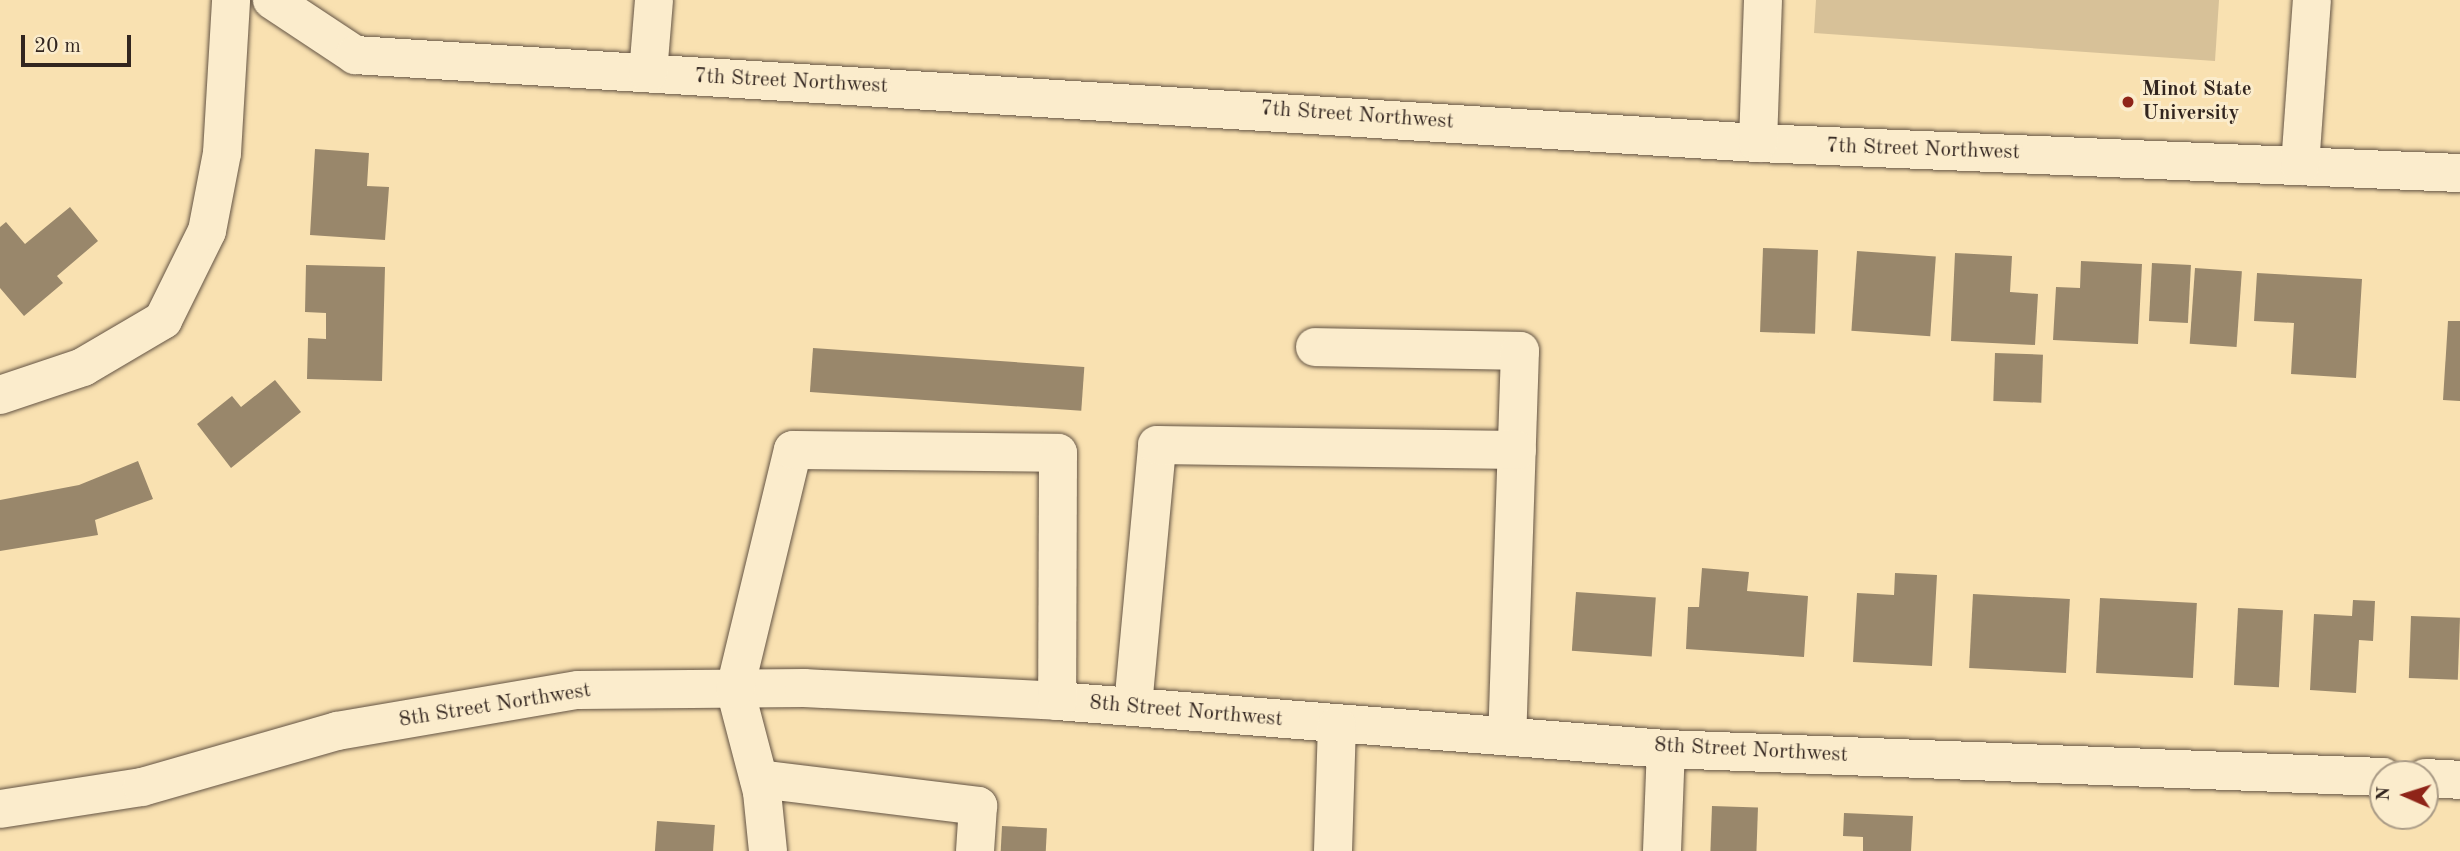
<!DOCTYPE html>
<html>
<head>
<meta charset="utf-8">
<style>
	body { margin:0 }
	#map { position:relative; width:2460px; height:851px; overflow:hidden; background:#f9e1b1; font-family:"Old Standard TT",serif }
	div>[style] { position:absolute }
	.green>* { inset:0; background:#d7c198 }
	.building>* { inset:0; background:#99876b; transform-origin:0 0 }
	.roads { filter:drop-shadow(0 0 2px #645444) drop-shadow(0 0 2px #645444) }
	.minor>* { height:38px; margin:-19px; padding:0 19px; transform-origin:19px; border-radius:19px; background:#fbeccc }
	.dots>* { width:19px; height:19px; translate:-50% -50%; box-sizing:border-box; border:4px solid #fbeccc; border-radius:50% }
	span { translate:-50% -50%; white-space:nowrap; text-align:center; line-height:1.15; -webkit-text-stroke:6px #fbeccc; paint-order:stroke }
	.street-label { font-size:21px; color:#32251f }
	.poi-label { font-size:21px; color:#32251f; font-weight:700 }
	.left { translate:0 -50%; text-align:left }
	.north { position:absolute; left:2369px; top:760px; width:70px; height:70px; box-sizing:border-box; background:#fbeccc; border:2px solid #ab9c87; border-radius:50%; rotate:273deg; font-size:19px; font-weight:700; line-height:28px; text-align:center; color:#32251f }
	.north::after { content:''; display:block; margin:auto; width:24px; height:32px; background:#8f2418; clip-path:polygon(50% 0,100% 100%,50% 72%,0 100%) }
	.scale { position:absolute; left:21px; top:35px; width:110px; height:32px; box-sizing:border-box; border:4px solid #32251f; border-top:0; padding-left:9px; font-size:21px; line-height:24px; white-space:nowrap; color:#32251f; -webkit-text-stroke:5px #fbeccc; paint-order:stroke }
</style>
</head>
<body>
<div id="map">
	<div class="green">
		<i style="clip-path:polygon(1816px 0,2219px 0,2215px 61px,1814px 33px)"></i>
	</div>
	<div class="building">
		<i style="clip-path:polygon(315px 149px,369px 153px,367px 186px,389px 187px,385px 240px,310px 235px)"></i>
		<i style="clip-path:polygon(70px 207px,98px 241px,57px 276px,63px 283px,24px 316px,0 288px,0 227px,6px 222px,25px 244px)"></i>
		<i style="left:1763px;top:248px;width:55px;height:84px;rotate:2deg"></i>
		<i style="left:1857px;top:251px;width:79px;height:80px;rotate:4deg"></i>
		<i style="clip-path:polygon(1955px 253px,2012px 256px,2010px 292px,2038px 294px,2035px 345px,1951px 341px)"></i>
		<i style="clip-path:polygon(2081px 261px,2142px 264px,2138px 344px,2053px 340px,2056px 287px,2080px 288px)"></i>
		<i style="left:2152px;top:263px;width:39px;height:58px;rotate:3deg"></i>
		<i style="clip-path:polygon(306px 265px,385px 267px,382px 381px,307px 379px,308px 338px,326px 339px,326px 313px,305px 312px)"></i>
		<i style="left:2195px;top:268px;width:47px;height:76px;rotate:4deg"></i>
		<i style="clip-path:polygon(2257px 273px,2362px 279px,2356px 378px,2291px 374px,2294px 323px,2254px 321px)"></i>
		<i style="clip-path:polygon(2448px 321px,2460px 321px,2460px 401px,2443px 400px)"></i>
		<i style="left:813px;top:348px;width:272px;height:44px;rotate:4deg"></i>
		<i style="left:1995px;top:353px;width:48px;height:48px;rotate:2deg"></i>
		<i style="clip-path:polygon(275px 380px,301px 412px,231px 468px,197px 424px,232px 396px,241px 407px)"></i>
		<i style="clip-path:polygon(138px 461px,153px 499px,95px 520px,98px 535px,0 551px,0 500px,79px 485px)"></i>
		<i style="clip-path:polygon(1702px 568px,1749px 572px,1747px 591px,1808px 596px,1804px 657px,1686px 649px,1688px 607px,1699px 607px)"></i>
		<i style="clip-path:polygon(1895px 573px,1937px 575px,1932px 666px,1853px 662px,1857px 593px,1894px 595px)"></i>
		<i style="left:1576px;top:592px;width:80px;height:59px;rotate:4deg"></i>
		<i style="left:1973px;top:594px;width:97px;height:74px;rotate:3deg"></i>
		<i style="left:2100px;top:598px;width:97px;height:75px;rotate:3deg"></i>
		<i style="clip-path:polygon(2353px 600px,2375px 601px,2373px 641px,2359px 640px,2356px 693px,2310px 690px,2314px 614px,2352px 616px)"></i>
		<i style="left:2238px;top:608px;width:45px;height:77px;rotate:3deg"></i>
		<i style="left:2411px;top:616px;width:49px;height:62px;rotate:2deg"></i>
		<i style="left:1712px;top:806px;width:46px;height:45px;rotate:2deg"></i>
		<i style="clip-path:polygon(1844px 813px,1913px 816px,1911px 851px,1863px 851px,1863px 837px,1843px 836px)"></i>
		<i style="left:657px;top:821px;width:58px;height:30px;rotate:4deg"></i>
		<i style="left:1002px;top:826px;width:45px;height:25px;rotate:3deg"></i>
	</div>
	<div class="roads">
		<div class="minor">
			<i style="left:272px;top:0;width:100px;rotate:33.5deg"></i>
			<i style="left:355px;top:55px;width:1406px;rotate:3.59deg"></i>
			<i style="left:1758px;top:143px;width:703px;rotate:2.45deg"></i>
			<i style="left:648px;top:73px;width:73px;rotate:-85.3deg"></i>
			<i style="left:1758px;top:143px;width:143px;rotate:-88deg"></i>
			<i style="left:2300px;top:166px;width:166px;rotate:-85.9deg"></i>
			<i style="left:1315px;top:347px;width:205px;rotate:1.1deg"></i>
			<i style="left:1520px;top:351px;width:383px;rotate:91.9deg"></i>
			<i style="left:0;top:395px;width:88px;rotate:-18.6deg"></i>
			<i style="left:83px;top:367px;width:93px;rotate:-30.4deg"></i>
			<i style="left:163px;top:320px;width:99px;rotate:-63.7deg"></i>
			<i style="left:207px;top:231px;width:79px;rotate:-79.1deg"></i>
			<i style="left:222px;top:153px;width:153px;rotate:-86.6deg"></i>
			<i style="left:1133px;top:706px;width:262px;rotate:-84.7deg"></i>
			<i style="left:1157px;top:445px;width:360px;rotate:0.8deg"></i>
			<i style="left:2425px;top:778px;width:35px;rotate:3deg"></i>
			<i style="left:759px;top:779px;width:221px;rotate:7deg"></i>
			<i style="left:978px;top:806px;width:45px;rotate:93.8deg"></i>
			<i style="left:0;top:809px;width:144px;rotate:-8.8deg"></i>
			<i style="left:142px;top:787px;width:203px;rotate:-16deg"></i>
			<i style="left:337px;top:731px;width:244px;rotate:-9.7deg"></i>
			<i style="left:578px;top:690px;width:226px;rotate:-0.5deg"></i>
			<i style="left:804px;top:688px;width:253px;rotate:2.9deg"></i>
			<i style="left:1057px;top:701px;width:611px;rotate:4.51deg"></i>
			<i style="left:1666px;top:749px;width:718px;rotate:2.24deg"></i>
			<i style="left:768px;top:851px;width:59px;rotate:-95.8deg"></i>
			<i style="left:762px;top:792px;width:106px;rotate:-104.7deg"></i>
			<i style="left:735px;top:689px;width:246px;rotate:-76.4deg"></i>
			<i style="left:793px;top:450px;width:265px;rotate:0.6deg"></i>
			<i style="left:1058px;top:453px;width:248px;rotate:90.2deg"></i>
			<i style="left:1333px;top:851px;width:125px;rotate:-88.2deg"></i>
			<i style="left:1662px;top:851px;width:102px;rotate:-87.8deg"></i>
		</div>
	</div>
	<div class="dots">
		<i style="left:2128px;top:102px;background:#8f2418"></i>
	</div>
	<div class="street-label">
		<span style="left:791px;top:82px;rotate:3deg">7th Street Northwest</span>
		<span style="left:1357px;top:116px;rotate:4deg">7th Street Northwest</span>
		<span style="left:1923px;top:150px;rotate:2deg">7th Street Northwest</span>
		<span style="left:495px;top:706px;rotate:-9deg">8th Street Northwest</span>
		<span style="left:1186px;top:712px;rotate:5deg">8th Street Northwest</span>
		<span style="left:1751px;top:751px;rotate:3deg">8th Street Northwest</span>
	</div>
	<div class="poi-label">
		<span class="left" style="left:2142px;top:102px">Minot State<br>University</span>
	</div>
	<div class="north">N</div>
	<div class="scale">20 m</div>
</div>
</body>
</html>
